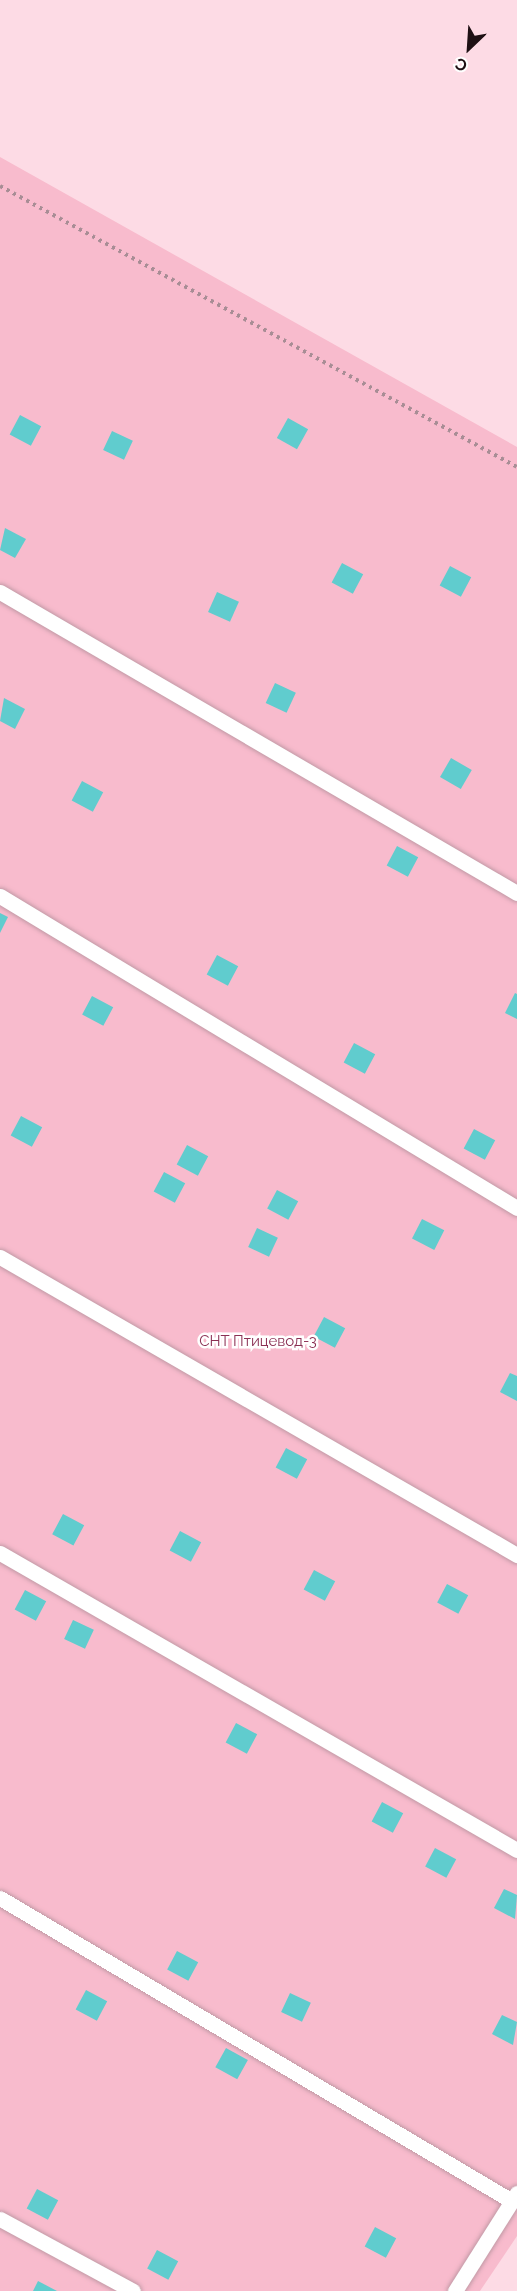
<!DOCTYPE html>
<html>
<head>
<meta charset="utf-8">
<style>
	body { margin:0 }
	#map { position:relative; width:517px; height:2291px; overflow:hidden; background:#fddbe5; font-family:Raleway,sans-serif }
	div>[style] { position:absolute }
	.green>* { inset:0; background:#f8bbcd }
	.building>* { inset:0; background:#60ccce; transform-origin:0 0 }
	.path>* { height:4px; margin-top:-2px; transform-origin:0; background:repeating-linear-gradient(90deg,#a88d95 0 3px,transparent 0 7.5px) }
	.roads { filter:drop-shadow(0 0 2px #c199a5) drop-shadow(0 0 2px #c199a5) }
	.lane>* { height:15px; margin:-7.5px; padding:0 7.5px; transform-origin:7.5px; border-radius:7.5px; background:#fff }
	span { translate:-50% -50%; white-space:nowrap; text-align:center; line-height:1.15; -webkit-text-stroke:5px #fff; paint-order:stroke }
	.park-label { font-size:15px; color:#8b3054 }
	.north { position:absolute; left:439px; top:18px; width:60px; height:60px; -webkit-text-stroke:4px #fff; paint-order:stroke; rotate:205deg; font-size:16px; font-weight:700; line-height:24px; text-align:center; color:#1e1014 }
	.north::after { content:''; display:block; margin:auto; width:21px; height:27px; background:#1e1014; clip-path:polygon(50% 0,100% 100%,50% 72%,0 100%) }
</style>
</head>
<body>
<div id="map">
	<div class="green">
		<i style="clip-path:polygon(0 157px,517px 447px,517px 2236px,480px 2291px,0 2291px)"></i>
	</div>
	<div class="building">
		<i style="left:20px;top:415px;width:24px;height:22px;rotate:28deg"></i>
		<i style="left:288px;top:418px;width:23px;height:23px;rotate:29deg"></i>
		<i style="left:112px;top:431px;width:23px;height:21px;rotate:25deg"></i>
		<i style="clip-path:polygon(5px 528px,26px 539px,15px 558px,0 550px)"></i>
		<i style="left:342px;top:563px;width:24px;height:22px;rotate:28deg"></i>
		<i style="left:450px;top:566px;width:24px;height:22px;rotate:28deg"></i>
		<i style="left:217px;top:592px;width:24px;height:22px;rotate:24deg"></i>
		<i style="left:275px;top:683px;width:23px;height:22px;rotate:25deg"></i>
		<i style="clip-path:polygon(4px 698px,25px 709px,15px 729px,0 721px)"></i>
		<i style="left:451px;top:758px;width:24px;height:22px;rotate:30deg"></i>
		<i style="left:82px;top:781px;width:24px;height:22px;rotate:28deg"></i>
		<i style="left:397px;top:846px;width:24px;height:22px;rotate:28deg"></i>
		<i style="clip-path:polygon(0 913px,8px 917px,0 933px)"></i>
		<i style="left:217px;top:955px;width:24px;height:22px;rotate:28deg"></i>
		<i style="clip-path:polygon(515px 993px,517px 994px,517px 1019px,505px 1013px)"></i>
		<i style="left:92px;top:996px;width:24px;height:21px;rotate:28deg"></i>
		<i style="left:354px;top:1043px;width:24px;height:22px;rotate:28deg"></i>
		<i style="left:21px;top:1116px;width:24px;height:22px;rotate:28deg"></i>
		<i style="left:474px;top:1129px;width:24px;height:22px;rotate:28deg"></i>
		<i style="left:187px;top:1145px;width:24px;height:22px;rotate:28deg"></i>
		<i style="left:164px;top:1172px;width:24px;height:22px;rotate:28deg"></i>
		<i style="left:277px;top:1190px;width:24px;height:21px;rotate:28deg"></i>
		<i style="left:422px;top:1219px;width:25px;height:22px;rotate:27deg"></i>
		<i style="left:257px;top:1228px;width:23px;height:21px;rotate:25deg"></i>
		<i style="left:324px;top:1317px;width:24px;height:22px;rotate:28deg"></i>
		<i style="clip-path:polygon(510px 1373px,517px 1376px,517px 1401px,500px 1392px)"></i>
		<i style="left:286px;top:1448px;width:24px;height:22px;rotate:28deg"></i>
		<i style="left:63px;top:1514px;width:24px;height:23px;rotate:28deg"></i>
		<i style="left:180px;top:1531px;width:24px;height:22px;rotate:28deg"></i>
		<i style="left:314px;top:1570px;width:24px;height:22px;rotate:28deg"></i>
		<i style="left:447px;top:1584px;width:24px;height:21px;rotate:28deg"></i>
		<i style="left:25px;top:1590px;width:24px;height:22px;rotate:28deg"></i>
		<i style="left:73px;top:1620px;width:23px;height:21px;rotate:25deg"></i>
		<i style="left:236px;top:1723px;width:24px;height:22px;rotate:28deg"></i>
		<i style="left:382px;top:1802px;width:24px;height:22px;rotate:28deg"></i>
		<i style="left:435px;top:1848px;width:24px;height:21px;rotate:28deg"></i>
		<i style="clip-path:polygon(504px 1889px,517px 1895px,515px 1919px,494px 1908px)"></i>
		<i style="left:177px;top:1951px;width:24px;height:21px;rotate:28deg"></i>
		<i style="left:86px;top:1990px;width:24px;height:22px;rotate:28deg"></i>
		<i style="left:290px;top:1993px;width:23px;height:21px;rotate:25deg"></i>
		<i style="clip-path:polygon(502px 2015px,517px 2022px,513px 2045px,492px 2034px)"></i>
		<i style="left:226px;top:2048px;width:25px;height:22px;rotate:29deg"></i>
		<i style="left:37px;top:2189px;width:24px;height:22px;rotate:28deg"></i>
		<i style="left:375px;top:2227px;width:24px;height:22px;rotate:28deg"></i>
		<i style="left:157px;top:2250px;width:24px;height:21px;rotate:28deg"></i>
		<i style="clip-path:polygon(38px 2281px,57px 2291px,33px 2291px)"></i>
	</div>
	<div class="path">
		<i style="left:0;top:186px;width:588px;rotate:28.52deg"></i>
	</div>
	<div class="roads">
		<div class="lane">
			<i style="left:0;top:592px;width:598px;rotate:30.21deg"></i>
			<i style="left:0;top:896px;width:604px;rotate:31.11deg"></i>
			<i style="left:0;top:1257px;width:597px;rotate:29.96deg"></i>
			<i style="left:0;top:1553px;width:596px;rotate:29.88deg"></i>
			<i style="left:0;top:1898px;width:595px;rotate:30.62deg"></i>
			<i style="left:0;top:2219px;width:151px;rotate:28.4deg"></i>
			<i style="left:455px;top:2291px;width:116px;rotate:-57.7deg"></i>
		</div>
	</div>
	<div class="park-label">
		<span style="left:258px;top:1342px">СНТ Птицевод-3</span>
	</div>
	<div class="north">С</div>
</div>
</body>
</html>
